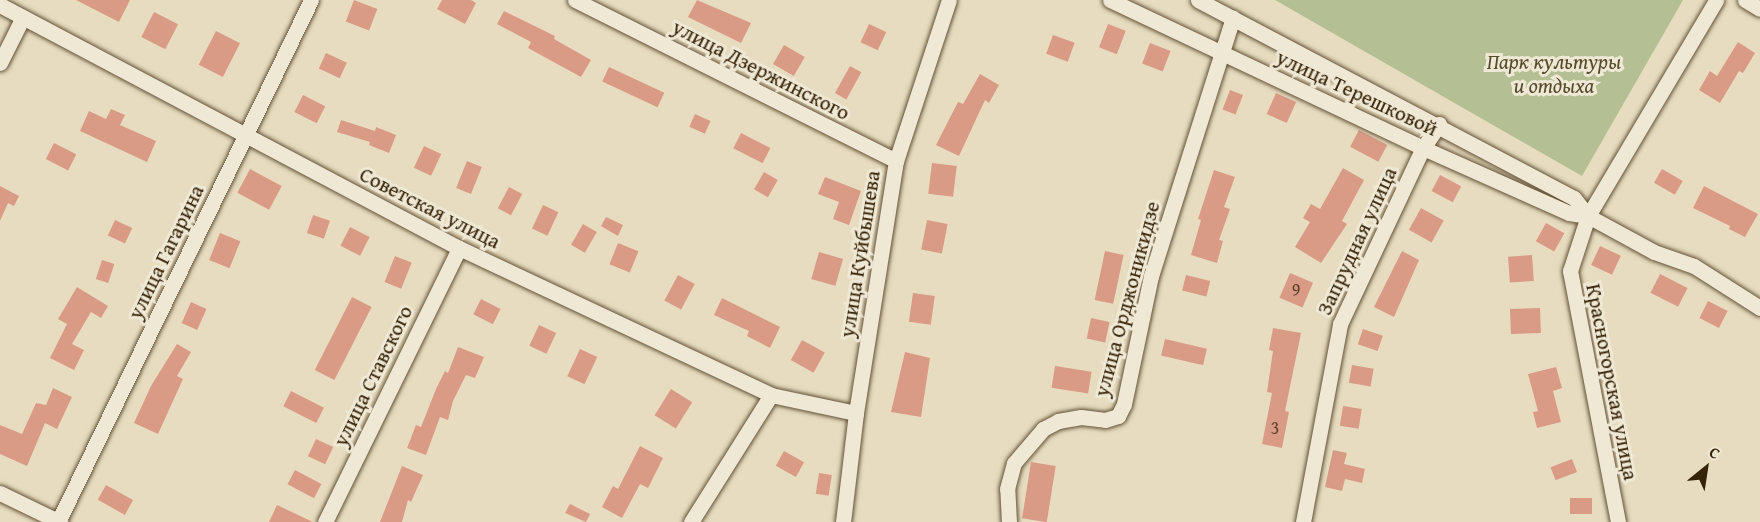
<!DOCTYPE html>
<html>
<head>
<meta charset="utf-8">
<style>
	body { margin:0 }
	#map { position:relative; width:1760px; height:522px; overflow:hidden; background:#e7dcbf; font-family:"Gentium Book Plus",serif }
	div>[style] { position:absolute }
	.green>* { inset:0; background:#b4c093 }
	.building>* { inset:0; background:#da9b86; transform-origin:0 0 }
	.roads { filter:drop-shadow(0 0 2px #625136) drop-shadow(0 0 2px #625136) }
	.minor>* { height:15px; margin:-7.5px; padding:0 7.5px; transform-origin:7.5px; border-radius:7.5px; background:#efe8d5 }
	span { translate:-50% -50%; white-space:nowrap; text-align:center; line-height:1.15; -webkit-text-stroke:6px #efe8d5; paint-order:stroke }
	.number-label { font-size:18px; color:#5e4128 }
	.number-label span { -webkit-text-stroke-width:0 }
	.park-label { font-size:21px; color:#554a2b; font-style:italic }
	.street-label { font-size:21px; color:#352308 }
	.north { position:absolute; left:1676px; top:438px; width:60px; height:60px; -webkit-text-stroke:4px #efe8d5; paint-order:stroke; rotate:30deg; font-size:16px; font-weight:700; line-height:24px; text-align:center; color:#352308 }
	.north::after { content:''; display:block; margin:auto; width:21px; height:27px; background:#352308; clip-path:polygon(50% 0,100% 100%,50% 72%,0 100%) }
</style>
</head>
<body>
<div id="map">
	<div class="green">
		<i style="clip-path:polygon(1275px 0,1683px 0,1582px 176px)"></i>
	</div>
	<div class="building">
		<i style="clip-path:polygon(76px 0,130px 0,119px 22px)"></i>
		<i style="left:354px;top:0;width:25px;height:23px;rotate:21deg"></i>
		<i style="clip-path:polygon(442px 0,471px 0,476px 3px,465px 24px,437px 9px)"></i>
		<i style="clip-path:polygon(697px 0,751px 23px,741px 43px,688px 17px)"></i>
		<i style="clip-path:polygon(504px 11px,555px 36px,554px 39px,591px 60px,581px 77px,528px 48px,531px 42px,497px 24px)"></i>
		<i style="left:154px;top:12px;width:27px;height:28px;rotate:27deg"></i>
		<i style="left:869px;top:24px;width:19px;height:20px;rotate:25deg"></i>
		<i style="left:1108px;top:24px;width:19px;height:25px;rotate:21deg"></i>
		<i style="left:216px;top:31px;width:27px;height:38px;rotate:27deg"></i>
		<i style="left:1053px;top:35px;width:23px;height:20px;rotate:20deg"></i>
		<i style="clip-path:polygon(1738px 42px,1755px 53px,1743px 73px,1739px 71px,1720px 103px,1699px 90px,1710px 71px,1717px 76px)"></i>
		<i style="left:1150px;top:43px;width:22px;height:22px;rotate:21deg"></i>
		<i style="left:784px;top:45px;width:24px;height:22px;rotate:30deg"></i>
		<i style="left:326px;top:53px;width:23px;height:17px;rotate:25deg"></i>
		<i style="left:850px;top:66px;width:13px;height:31px;rotate:29deg"></i>
		<i style="left:609px;top:67px;width:61px;height:16px;rotate:25deg"></i>
		<i style="clip-path:polygon(980px 74px,999px 85px,989px 103px,985px 100px,959px 156px,936px 145px,958px 102px,963px 104px)"></i>
		<i style="left:1230px;top:90px;width:14px;height:21px;rotate:21deg"></i>
		<i style="left:1276px;top:93px;width:22px;height:23px;rotate:24deg"></i>
		<i style="left:303px;top:95px;width:25px;height:19px;rotate:27deg"></i>
		<i style="clip-path:polygon(111px 109px,125px 115px,120px 125px,156px 141px,147px 162px,80px 131px,89px 111px,106px 119px)"></i>
		<i style="left:695px;top:114px;width:17px;height:14px;rotate:24deg"></i>
		<i style="clip-path:polygon(341px 120px,375px 131px,376px 127px,396px 135px,389px 153px,369px 145px,370px 142px,337px 132px)"></i>
		<i style="left:1359px;top:130px;width:32px;height:19px;rotate:28deg"></i>
		<i style="left:741px;top:133px;width:33px;height:17px;rotate:27deg"></i>
		<i style="left:54px;top:143px;width:25px;height:18px;rotate:27deg"></i>
		<i style="left:424px;top:146px;width:19px;height:24px;rotate:25deg"></i>
		<i style="left:467px;top:161px;width:16px;height:29px;rotate:22deg"></i>
		<i style="left:932px;top:163px;width:25px;height:31px;rotate:7deg"></i>
		<i style="clip-path:polygon(1343px 168px,1364px 180px,1342px 221px,1347px 224px,1321px 263px,1295px 247px,1310px 222px,1303px 218px,1311px 204px,1320px 209px)"></i>
		<i style="left:250px;top:169px;width:36px;height:27px;rotate:28deg"></i>
		<i style="left:1662px;top:169px;width:24px;height:16px;rotate:30deg"></i>
		<i style="clip-path:polygon(1214px 170px,1235px 177px,1224px 207px,1230px 209px,1219px 240px,1223px 241px,1217px 263px,1191px 255px,1201px 220px,1198px 219px)"></i>
		<i style="left:764px;top:172px;width:16px;height:20px;rotate:30deg"></i>
		<i style="left:1440px;top:175px;width:24px;height:18px;rotate:28deg"></i>
		<i style="clip-path:polygon(825px 177px,861px 191px,849px 225px,833px 219px,839px 202px,818px 194px)"></i>
		<i style="clip-path:polygon(0 186px,19px 196px,14px 206px,8px 203px,0 221px)"></i>
		<i style="clip-path:polygon(1704px 186px,1758px 214px,1745px 237px,1729px 229px,1730px 226px,1693px 208px)"></i>
		<i style="left:509px;top:187px;width:15px;height:24px;rotate:28deg"></i>
		<i style="left:543px;top:205px;width:17px;height:26px;rotate:25deg"></i>
		<i style="left:1421px;top:208px;width:26px;height:25px;rotate:29deg"></i>
		<i style="left:313px;top:215px;width:18px;height:19px;rotate:19deg"></i>
		<i style="clip-path:polygon(606px 217px,623px 225px,618px 236px,601px 226px)"></i>
		<i style="left:115px;top:220px;width:19px;height:17px;rotate:25deg"></i>
		<i style="left:927px;top:220px;width:21px;height:30px;rotate:11deg"></i>
		<i style="left:1546px;top:223px;width:21px;height:21px;rotate:29deg"></i>
		<i style="left:583px;top:224px;width:16px;height:24px;rotate:30deg"></i>
		<i style="left:350px;top:227px;width:22px;height:21px;rotate:27deg"></i>
		<i style="left:220px;top:233px;width:22px;height:29px;rotate:22deg"></i>
		<i style="left:618px;top:243px;width:22px;height:23px;rotate:22deg"></i>
		<i style="left:1600px;top:246px;width:23px;height:21px;rotate:25deg"></i>
		<i style="left:1105px;top:251px;width:19px;height:50px;rotate:12deg"></i>
		<i style="clip-path:polygon(1402px 251px,1419px 260px,1394px 317px,1374px 307px)"></i>
		<i style="left:819px;top:252px;width:25px;height:28px;rotate:16deg"></i>
		<i style="left:1532px;top:255px;width:26px;height:24px;rotate:86deg"></i>
		<i style="left:395px;top:256px;width:18px;height:28px;rotate:22deg"></i>
		<i style="left:102px;top:260px;width:13px;height:20px;rotate:18deg"></i>
		<i style="left:1290px;top:273px;width:25px;height:27px;rotate:23deg"></i>
		<i style="left:1660px;top:274px;width:31px;height:21px;rotate:27deg"></i>
		<i style="left:678px;top:275px;width:19px;height:29px;rotate:28deg"></i>
		<i style="left:1186px;top:275px;width:25px;height:16px;rotate:14deg"></i>
		<i style="clip-path:polygon(77px 287px,108px 306px,101px 318px,91px 312px,72px 344px,84px 350px,74px 370px,50px 358px,67px 324px,58px 319px)"></i>
		<i style="left:913px;top:293px;width:22px;height:29px;rotate:8deg"></i>
		<i style="left:352px;top:297px;width:22px;height:82px;rotate:27deg"></i>
		<i style="clip-path:polygon(722px 298px,780px 327px,770px 348px,747px 336px,749px 331px,714px 315px)"></i>
		<i style="left:481px;top:299px;width:22px;height:17px;rotate:27deg"></i>
		<i style="left:1708px;top:301px;width:22px;height:19px;rotate:27deg"></i>
		<i style="left:191px;top:302px;width:17px;height:23px;rotate:24deg"></i>
		<i style="left:1540px;top:308px;width:25px;height:30px;rotate:88deg"></i>
		<i style="left:1091px;top:318px;width:19px;height:21px;rotate:12deg"></i>
		<i style="left:539px;top:325px;width:19px;height:23px;rotate:25deg"></i>
		<i style="clip-path:polygon(1273px 328px,1301px 333px,1285px 411px,1289px 412px,1282px 448px,1262px 444px,1272px 393px,1267px 392px,1273px 351px,1269px 350px)"></i>
		<i style="left:1363px;top:329px;width:21px;height:16px;rotate:19deg"></i>
		<i style="left:1165px;top:339px;width:43px;height:17px;rotate:13deg"></i>
		<i style="left:802px;top:340px;width:26px;height:23px;rotate:29deg"></i>
		<i style="clip-path:polygon(177px 344px,191px 352px,177px 376px,183px 379px,158px 434px,134px 423px,151px 386px)"></i>
		<i style="clip-path:polygon(458px 347px,484px 357px,475px 378px,466px 375px,453px 401px,448px 420px,440px 417px,426px 455px,407px 448px,416px 425px,421px 427px,436px 389px,445px 371px,448px 373px)"></i>
		<i style="left:580px;top:349px;width:19px;height:30px;rotate:25deg"></i>
		<i style="clip-path:polygon(905px 352px,930px 358px,921px 417px,891px 412px)"></i>
		<i style="left:1352px;top:365px;width:22px;height:18px;rotate:10deg"></i>
		<i style="left:1055px;top:366px;width:37px;height:22px;rotate:9deg"></i>
		<i style="clip-path:polygon(1556px 367px,1562px 388px,1553px 391px,1561px 422px,1537px 428px,1533px 412px,1538px 411px,1528px 374px)"></i>
		<i style="clip-path:polygon(53px 388px,72px 397px,57px 429px,45px 423px,27px 466px,0 454px,0 425px,22px 434px,36px 403px,46px 405px)"></i>
		<i style="left:671px;top:389px;width:25px;height:31px;rotate:32deg"></i>
		<i style="left:291px;top:391px;width:37px;height:17px;rotate:27deg"></i>
		<i style="left:1343px;top:406px;width:19px;height:20px;rotate:9deg"></i>
		<i style="left:316px;top:439px;width:19px;height:19px;rotate:25deg"></i>
		<i style="clip-path:polygon(640px 446px,663px 458px,648px 488px,640px 484px,622px 518px,602px 507px,613px 486px,618px 489px)"></i>
		<i style="clip-path:polygon(1333px 450px,1347px 453px,1344px 464px,1365px 469px,1362px 483px,1345px 479px,1342px 491px,1325px 487px)"></i>
		<i style="left:784px;top:451px;width:23px;height:17px;rotate:29deg"></i>
		<i style="left:1572px;top:459px;width:14px;height:23px;rotate:69deg"></i>
		<i style="left:1031px;top:462px;width:25px;height:57px;rotate:9deg"></i>
		<i style="clip-path:polygon(402px 466px,423px 475px,411px 502px,408px 500px,402px 522px,380px 522px)"></i>
		<i style="left:295px;top:470px;width:30px;height:16px;rotate:28deg"></i>
		<i style="left:819px;top:473px;width:13px;height:21px;rotate:9deg"></i>
		<i style="left:106px;top:485px;width:31px;height:17px;rotate:29deg"></i>
		<i style="left:1570px;top:498px;width:22px;height:16px"></i>
		<i style="clip-path:polygon(570px 504px,590px 514px,586px 522px,565px 513px)"></i>
		<i style="clip-path:polygon(277px 505px,313px 522px,269px 522px)"></i>
	</div>
	<div class="roads">
		<div class="minor">
			<i style="left:575px;top:0;width:359px;rotate:26.6deg"></i>
			<i style="left:1110px;top:0;width:346px;rotate:25.3deg"></i>
			<i style="left:1423px;top:148px;width:160px;rotate:24deg"></i>
			<i style="left:1569px;top:213px;width:19px;rotate:9deg"></i>
			<i style="left:1588px;top:216px;width:75px;rotate:28.6deg"></i>
			<i style="left:1654px;top:252px;width:42px;rotate:19.3deg"></i>
			<i style="left:1694px;top:266px;width:78px;rotate:32.5deg"></i>
			<i style="left:1198px;top:0;width:425px;rotate:27.8deg"></i>
			<i style="left:1574px;top:198px;width:23px;rotate:52deg"></i>
			<i style="left:1745px;top:0;width:17px;rotate:31deg"></i>
			<i style="left:0;top:5px;width:519px;rotate:27.9deg"></i>
			<i style="left:459px;top:248px;width:345px;rotate:25.2deg"></i>
			<i style="left:771px;top:395px;width:87px;rotate:12deg"></i>
			<i style="left:0;top:63px;width:51px;rotate:-63.4deg"></i>
			<i style="left:0;top:493px;width:67px;rotate:25.8deg"></i>
			<i style="left:58px;top:522px;width:580px;rotate:-64.14deg"></i>
			<i style="left:325px;top:522px;width:305px;rotate:-63.9deg"></i>
			<i style="left:691px;top:522px;width:150px;rotate:-57.8deg"></i>
			<i style="left:843px;top:522px;width:110px;rotate:-83.2deg"></i>
			<i style="left:856px;top:413px;width:255px;rotate:-81deg"></i>
			<i style="left:896px;top:161px;width:169px;rotate:-71.8deg"></i>
			<i style="left:1009px;top:522px;width:33px;rotate:-93deg"></i>
			<i style="left:1007px;top:489px;width:27px;rotate:-75deg"></i>
			<i style="left:1014px;top:463px;width:45px;rotate:-49.5deg"></i>
			<i style="left:1043px;top:429px;width:17px;rotate:-28deg"></i>
			<i style="left:1058px;top:421px;width:23px;rotate:-10deg"></i>
			<i style="left:1081px;top:417px;width:24px;rotate:7deg"></i>
			<i style="left:1105px;top:420px;width:14px;rotate:-17deg"></i>
			<i style="left:1118px;top:416px;width:13px;rotate:-63deg"></i>
			<i style="left:1124px;top:404px;width:131px;rotate:-78.1deg"></i>
			<i style="left:1151px;top:276px;width:271px;rotate:-72.4deg"></i>
			<i style="left:1303px;top:522px;width:201px;rotate:-79.4deg"></i>
			<i style="left:1340px;top:324px;width:195px;rotate:-64.8deg"></i>
			<i style="left:1423px;top:148px;width:29px;rotate:-56deg"></i>
			<i style="left:1618px;top:522px;width:256px;rotate:-100.8deg"></i>
			<i style="left:1570px;top:271px;width:58px;rotate:-71.9deg"></i>
			<i style="left:1588px;top:216px;width:251px;rotate:-59.3deg"></i>
		</div>
	</div>
	<div class="number-label">
		<span style="left:1296px;top:290px">9</span>
		<span style="left:1275px;top:428px">3</span>
	</div>
	<div class="park-label">
		<span style="left:1554px;top:74px">Парк культуры<br>и отдыха</span>
	</div>
	<div class="street-label">
		<span style="left:761px;top:70px;rotate:27deg">улица Дзержинского</span>
		<span style="left:1357px;top:93px;rotate:25deg">улица Терешковой</span>
		<span style="left:430px;top:208px;rotate:27deg">Советская улица</span>
		<span style="left:1357px;top:241px;rotate:-65deg">Запрудная улица</span>
		<span style="left:166px;top:252px;rotate:-64deg">улица Гагарина</span>
		<span style="left:860px;top:254px;rotate:-81deg">улица Куйбышева</span>
		<span style="left:1127px;top:299px;rotate:-75deg">улица Орджоникидзе</span>
		<span style="left:373px;top:376px;rotate:-64deg">улица Ставского</span>
		<span style="left:1612px;top:382px;rotate:79deg">Красногорская улица</span>
	</div>
	<div class="north">С</div>
</div>
</body>
</html>
